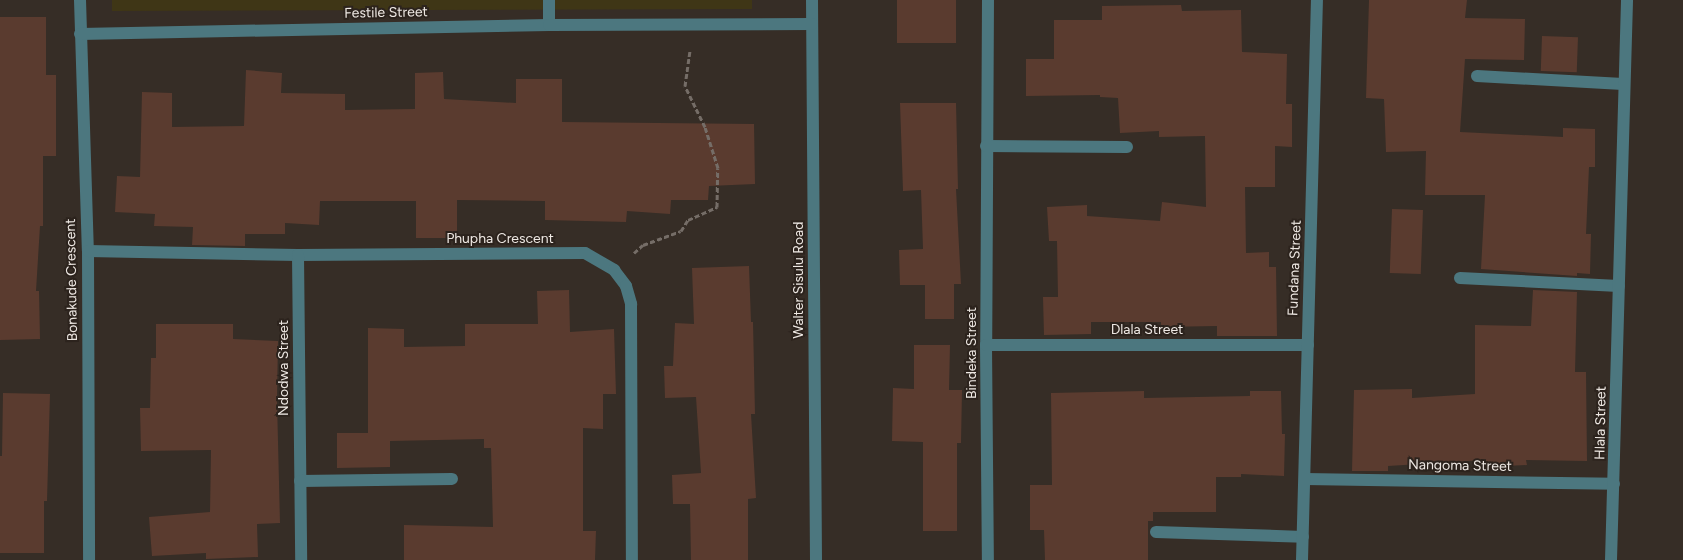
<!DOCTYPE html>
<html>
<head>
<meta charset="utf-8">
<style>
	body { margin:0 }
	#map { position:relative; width:1683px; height:560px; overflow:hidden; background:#362d26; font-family:Figtree,sans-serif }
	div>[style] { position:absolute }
	.sand>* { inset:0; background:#3f3616 }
	.building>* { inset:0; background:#5a3b2f; transform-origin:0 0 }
	.path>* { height:3px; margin-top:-1.5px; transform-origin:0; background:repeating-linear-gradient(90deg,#756d67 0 5px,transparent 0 7.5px) }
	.minor>* { height:12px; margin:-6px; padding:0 6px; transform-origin:6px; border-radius:6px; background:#4c777f }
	span { translate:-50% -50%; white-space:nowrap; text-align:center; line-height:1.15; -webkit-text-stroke:4px #2c231d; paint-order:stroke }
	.street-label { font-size:14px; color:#eee8e3 }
</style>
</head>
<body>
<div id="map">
	<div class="sand">
		<i style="clip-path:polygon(112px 0,752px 0,752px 9px,112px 11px)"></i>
	</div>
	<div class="building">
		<i style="left:897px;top:0;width:59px;height:43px"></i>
		<i style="clip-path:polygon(1369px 0,1467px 0,1465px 18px,1525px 19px,1524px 60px,1465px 59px,1460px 132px,1563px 137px,1563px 128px,1595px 129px,1595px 167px,1589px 167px,1586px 234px,1591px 234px,1590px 274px,1577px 273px,1577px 276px,1481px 269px,1485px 195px,1425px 195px,1426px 151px,1386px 152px,1384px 99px,1366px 98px)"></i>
		<i style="clip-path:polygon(1181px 5px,1182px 11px,1241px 10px,1242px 52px,1287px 54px,1286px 104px,1292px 104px,1292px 147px,1275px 146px,1275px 187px,1245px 187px,1246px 253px,1269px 252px,1269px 267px,1276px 267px,1277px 336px,1217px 336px,1217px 326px,1161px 327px,1161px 322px,1091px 322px,1091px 334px,1044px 335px,1043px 297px,1058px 297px,1057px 241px,1049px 241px,1047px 207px,1087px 205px,1087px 216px,1160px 221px,1162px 202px,1206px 207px,1205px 136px,1159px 137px,1159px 131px,1120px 133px,1118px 98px,1100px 97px,1100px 95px,1026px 96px,1026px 59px,1054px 59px,1054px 20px,1102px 20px,1102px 6px)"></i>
		<i style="clip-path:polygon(0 17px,46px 17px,46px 75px,56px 75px,56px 156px,43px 156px,43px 226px,40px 226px,36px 291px,39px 291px,40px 339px,0 340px)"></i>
		<i style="left:1542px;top:36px;width:36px;height:35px;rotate:2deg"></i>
		<i style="clip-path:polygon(246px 70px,282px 73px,281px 93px,345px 94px,345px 110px,415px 109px,415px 73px,443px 72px,444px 99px,516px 103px,516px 79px,562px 79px,562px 122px,754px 124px,755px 184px,709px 186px,708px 200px,671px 200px,670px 214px,627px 211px,626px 222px,545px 220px,545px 201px,457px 200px,457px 238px,416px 238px,416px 201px,320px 201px,319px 225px,285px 223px,285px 234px,245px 234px,245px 246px,192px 245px,193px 227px,154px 226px,155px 214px,115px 212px,117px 176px,140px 177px,142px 92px,172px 93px,172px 127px,244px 126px)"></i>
		<i style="clip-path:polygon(900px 103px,956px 103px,958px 189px,956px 189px,961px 284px,954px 284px,954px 319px,925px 319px,925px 285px,900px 285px,899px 250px,923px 249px,921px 190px,903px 191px)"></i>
		<i style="left:1392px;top:209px;width:31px;height:64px;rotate:2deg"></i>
		<i style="clip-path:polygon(749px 266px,751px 322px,753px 322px,755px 414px,751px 414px,756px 498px,748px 499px,748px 560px,691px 560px,690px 504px,673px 504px,672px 475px,701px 473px,696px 397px,665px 398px,664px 366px,673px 366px,675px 323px,694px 324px,692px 268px)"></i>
		<i style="clip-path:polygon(569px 290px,570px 332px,614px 329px,616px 394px,603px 394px,603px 429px,583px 428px,583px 531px,596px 531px,595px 560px,404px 560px,404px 525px,493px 527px,491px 448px,484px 448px,484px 439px,390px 441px,390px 467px,337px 468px,337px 433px,368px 433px,368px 328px,404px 329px,404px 347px,465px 346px,465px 324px,538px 324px,537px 291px)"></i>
		<i style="clip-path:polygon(1533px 290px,1577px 292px,1575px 372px,1586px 372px,1587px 461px,1526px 460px,1527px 465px,1484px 467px,1484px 460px,1388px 466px,1388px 471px,1352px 471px,1354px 390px,1412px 389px,1412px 398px,1475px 394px,1475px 325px,1531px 326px)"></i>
		<i style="clip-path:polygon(156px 324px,233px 324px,233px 339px,278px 341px,277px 401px,280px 523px,257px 524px,258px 557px,206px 559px,206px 553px,152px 556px,149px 517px,210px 512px,211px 450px,141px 451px,140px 408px,150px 408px,151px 358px,156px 358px)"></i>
		<i style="clip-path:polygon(914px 345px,950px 345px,949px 390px,962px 390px,961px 443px,957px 443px,957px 531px,923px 531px,923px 442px,892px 441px,893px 388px,914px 389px)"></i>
		<i style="clip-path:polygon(1144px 391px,1144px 398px,1250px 396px,1250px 391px,1281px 391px,1282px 434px,1285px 434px,1284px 476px,1241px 474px,1241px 477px,1216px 477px,1216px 512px,1153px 512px,1153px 521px,1148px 521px,1148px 560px,1045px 560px,1044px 530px,1030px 530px,1030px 485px,1052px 485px,1051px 393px)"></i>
		<i style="clip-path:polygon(3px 393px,50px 394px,47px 501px,44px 501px,44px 553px,0 553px,0 456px,2px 456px)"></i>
	</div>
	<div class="path">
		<i style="left:634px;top:253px;width:12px;rotate:-42deg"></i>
		<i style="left:643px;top:245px;width:40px;rotate:-20.2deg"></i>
		<i style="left:681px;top:231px;width:13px;rotate:-58deg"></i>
		<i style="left:688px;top:220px;width:32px;rotate:-24deg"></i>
		<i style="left:717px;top:207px;width:39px;rotate:-89deg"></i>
		<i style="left:718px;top:168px;width:43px;rotate:-107.6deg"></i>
		<i style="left:705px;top:127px;width:46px;rotate:-116deg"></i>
		<i style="left:685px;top:86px;width:36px;rotate:-82deg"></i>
	</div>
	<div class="minor">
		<i style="left:80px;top:0;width:251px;rotate:88.2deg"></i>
		<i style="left:88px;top:251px;width:309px;rotate:89.8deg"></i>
		<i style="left:812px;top:0;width:560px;rotate:89.59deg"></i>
		<i style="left:988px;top:0;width:345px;rotate:90.3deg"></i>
		<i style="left:986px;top:345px;width:215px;rotate:89.5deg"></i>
		<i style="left:549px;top:25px;width:25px;rotate:-90deg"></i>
		<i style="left:80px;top:34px;width:469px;rotate:-1.1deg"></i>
		<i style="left:549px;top:25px;width:263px;rotate:-0.2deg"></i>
		<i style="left:1477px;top:76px;width:146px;rotate:3.1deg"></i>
		<i style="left:986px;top:146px;width:141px;rotate:0.4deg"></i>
		<i style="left:88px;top:251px;width:210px;rotate:1.1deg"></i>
		<i style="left:298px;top:255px;width:287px;rotate:-0.4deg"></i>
		<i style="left:585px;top:253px;width:34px;rotate:30deg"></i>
		<i style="left:614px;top:270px;width:20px;rotate:53deg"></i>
		<i style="left:626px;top:286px;width:19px;rotate:74deg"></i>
		<i style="left:631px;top:304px;width:256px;rotate:89.8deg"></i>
		<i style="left:298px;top:255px;width:305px;rotate:89.4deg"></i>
		<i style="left:1460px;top:278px;width:159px;rotate:2.9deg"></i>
		<i style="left:986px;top:345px;width:322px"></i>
		<i style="left:1305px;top:479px;width:309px;rotate:0.9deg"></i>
		<i style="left:300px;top:481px;width:152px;rotate:-0.8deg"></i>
		<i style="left:1156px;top:532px;width:147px;rotate:1.9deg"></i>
		<i style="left:1302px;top:560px;width:560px;rotate:-88.47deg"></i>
		<i style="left:1611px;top:560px;width:560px;rotate:-88.36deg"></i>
	</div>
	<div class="street-label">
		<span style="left:386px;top:13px;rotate:-1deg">Festile Street</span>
		<span style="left:500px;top:239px">Phupha Crescent</span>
		<span style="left:1295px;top:268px;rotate:-88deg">Fundana Street</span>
		<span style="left:72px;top:280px;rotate:-91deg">Bonakude Crescent</span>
		<span style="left:799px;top:280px;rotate:-90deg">Walter Sisulu Road</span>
		<span style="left:1147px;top:330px">Dlala Street</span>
		<span style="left:972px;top:353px;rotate:-90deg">Bindeka Street</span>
		<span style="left:284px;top:368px;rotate:-90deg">Ndodwa Street</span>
		<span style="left:1601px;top:423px;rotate:-89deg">Hlala Street</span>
		<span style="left:1460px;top:466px;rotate:1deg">Nangoma Street</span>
	</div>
</div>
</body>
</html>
